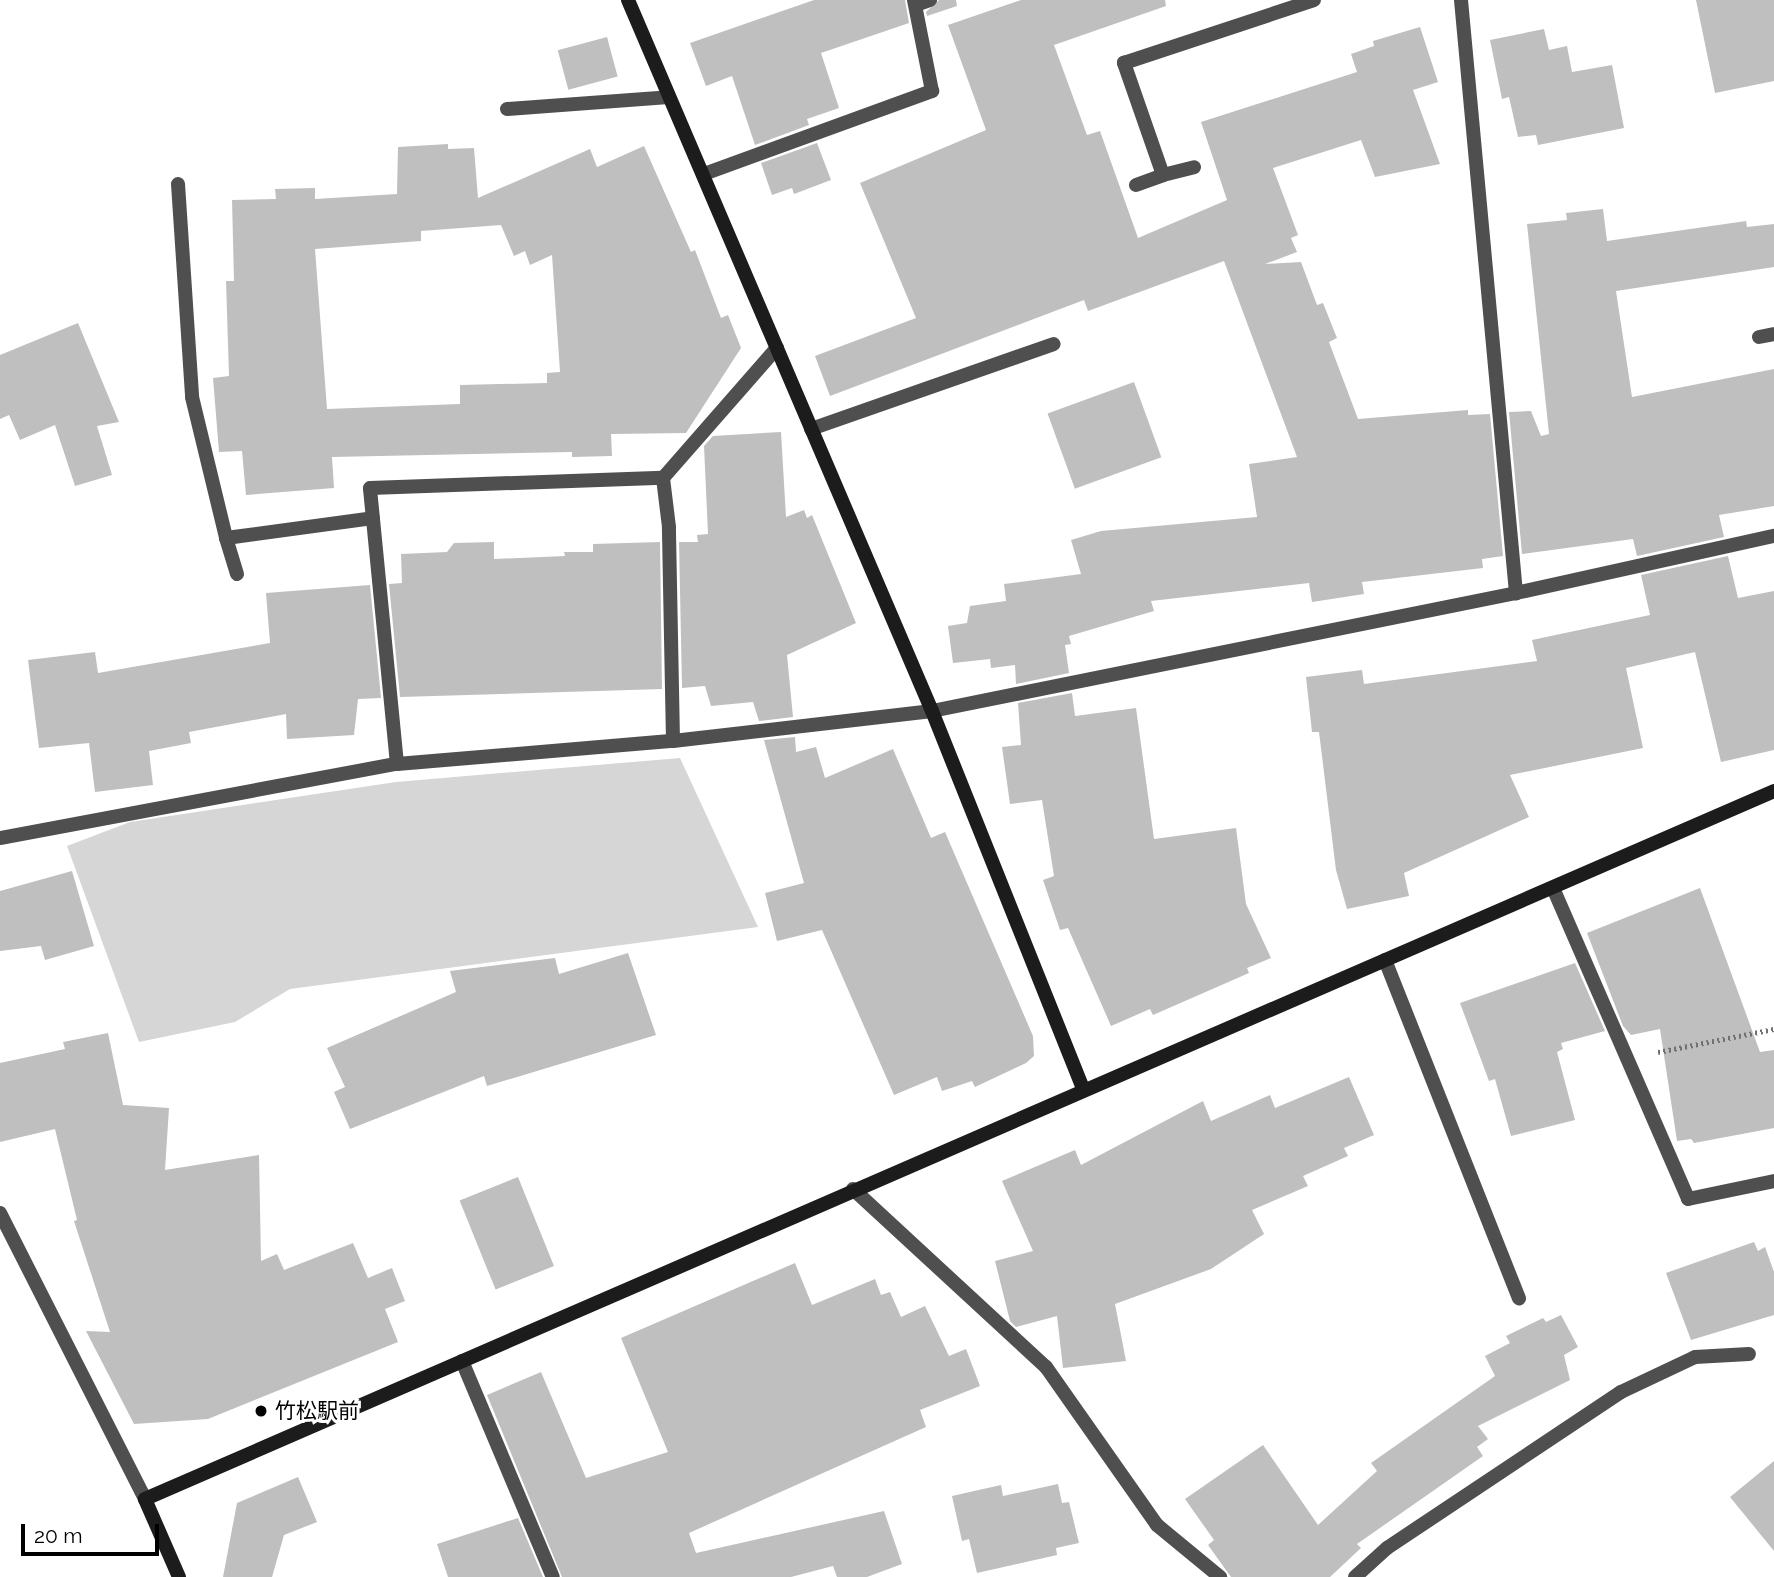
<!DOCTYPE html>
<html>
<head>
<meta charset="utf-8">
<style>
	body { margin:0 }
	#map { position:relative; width:1774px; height:1577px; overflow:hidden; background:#fff; font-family:Raleway,"Noto Sans JP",sans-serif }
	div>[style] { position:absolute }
	.green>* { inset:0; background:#d6d6d6 }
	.building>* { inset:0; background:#bfbfbf; transform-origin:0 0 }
	.path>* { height:4.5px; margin-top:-2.25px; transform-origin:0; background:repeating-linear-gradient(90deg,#717171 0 2px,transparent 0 5.5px) }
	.lane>* { height:14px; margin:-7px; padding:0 7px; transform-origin:7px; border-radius:7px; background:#4f4f4f }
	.street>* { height:14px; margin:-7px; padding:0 7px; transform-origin:7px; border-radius:7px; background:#4f4f4f }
	.secondary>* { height:14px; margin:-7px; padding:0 7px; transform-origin:7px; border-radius:7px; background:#1c1c1c }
	.dots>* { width:19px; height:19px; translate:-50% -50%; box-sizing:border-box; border:4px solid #fff; border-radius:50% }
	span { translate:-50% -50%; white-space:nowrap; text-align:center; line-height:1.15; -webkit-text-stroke:6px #fff; paint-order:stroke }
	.poi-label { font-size:21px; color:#000 }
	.left { translate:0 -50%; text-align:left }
	.scale { position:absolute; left:21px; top:1524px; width:138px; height:32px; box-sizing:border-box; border:4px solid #000; border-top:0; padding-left:9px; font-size:21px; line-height:24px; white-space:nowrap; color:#000; -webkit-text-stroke:5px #fff; paint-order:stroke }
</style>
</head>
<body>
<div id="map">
	<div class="green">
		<i style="clip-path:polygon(680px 758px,758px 927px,290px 989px,235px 1022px,139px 1042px,67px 846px,130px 822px,396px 782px)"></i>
	</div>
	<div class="building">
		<i style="clip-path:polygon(814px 0,905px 0,909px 23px,821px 53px,839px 108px,807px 119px,809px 125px,755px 145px,732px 76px,706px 86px,690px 43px)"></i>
		<i style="clip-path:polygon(939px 0,956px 0,957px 6px,927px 16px,926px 12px)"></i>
		<i style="clip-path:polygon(1021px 0,1165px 0,1166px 6px,1054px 45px,1087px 135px,1100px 131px,1138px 238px,1227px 200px,1201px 122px,1357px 72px,1351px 54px,1374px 46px,1373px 41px,1420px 27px,1438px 82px,1413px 90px,1440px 164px,1375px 177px,1361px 140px,1273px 168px,1298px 235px,1291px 238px,1297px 252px,1265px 264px,1301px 262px,1317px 305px,1323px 303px,1337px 338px,1329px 342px,1358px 419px,1468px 410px,1468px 415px,1490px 414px,1503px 556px,1482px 559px,1483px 568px,1362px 582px,1364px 594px,1312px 602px,1309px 583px,1151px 601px,1154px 611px,1069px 636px,1071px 644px,1065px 645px,1069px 673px,1016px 684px,1015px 665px,991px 668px,990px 659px,953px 663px,948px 626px,967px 623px,970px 606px,1006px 601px,1004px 584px,1081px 574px,1071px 540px,1101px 531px,1257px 517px,1249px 464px,1297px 457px,1224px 261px,1088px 311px,1084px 300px,830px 396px,815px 356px,916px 318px,860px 183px,986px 130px,948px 25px)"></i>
		<i style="clip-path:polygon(1696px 0,1774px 0,1774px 81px,1715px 93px)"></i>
		<i style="clip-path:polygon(1544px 29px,1549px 50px,1567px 46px,1572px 72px,1612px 65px,1624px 128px,1538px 145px,1536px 135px,1518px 137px,1509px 97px,1502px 99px,1490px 40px)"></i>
		<i style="left:607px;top:37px;width:41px;height:51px;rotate:75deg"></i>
		<i style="clip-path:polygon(817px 143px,831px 180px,794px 194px,792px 188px,772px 195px,761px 163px)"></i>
		<i style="clip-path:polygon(evenodd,448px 144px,448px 149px,474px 148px,478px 198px,590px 149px,597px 167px,644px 146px,691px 252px,695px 250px,721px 318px,728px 315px,741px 348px,686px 433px,611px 434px,612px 456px,572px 457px,572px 452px,332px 457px,334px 488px,246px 495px,242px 451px,219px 452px,213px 378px,229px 376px,226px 281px,234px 281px,232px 200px,276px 199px,275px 189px,315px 188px,315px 199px,397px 194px,398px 147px,448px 144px,501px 225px,514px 256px,525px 251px,530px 265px,552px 255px,560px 372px,547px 373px,547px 383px,460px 385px,460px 404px,327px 409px,315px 249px,421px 241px,421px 231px,501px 225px)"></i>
		<i style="clip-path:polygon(1603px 209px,1607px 241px,1746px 221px,1747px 227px,1774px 224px,1774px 267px,1616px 291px,1632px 397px,1774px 369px,1774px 506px,1719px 515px,1724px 537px,1637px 556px,1633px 539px,1522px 554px,1509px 412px,1531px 411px,1541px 436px,1549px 434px,1527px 224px,1567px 220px,1566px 213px)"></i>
		<i style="clip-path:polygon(78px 323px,119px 422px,97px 426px,112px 475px,75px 486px,55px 425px,20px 440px,9px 415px,0 419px,0 355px)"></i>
		<i style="left:1134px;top:382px;width:80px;height:92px;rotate:70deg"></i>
		<i style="clip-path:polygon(781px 432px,786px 517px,804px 510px,807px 518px,812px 515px,856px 623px,787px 655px,793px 717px,759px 721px,753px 702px,711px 706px,705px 686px,682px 688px,679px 542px,698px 542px,697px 535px,708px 534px,704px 446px,713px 436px)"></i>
		<i style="clip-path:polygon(494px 542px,494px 559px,565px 556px,564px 552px,593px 552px,593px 544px,660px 542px,662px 689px,400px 697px,389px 584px,402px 583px,401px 554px,447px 552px,454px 543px)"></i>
		<i style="clip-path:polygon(1728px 556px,1738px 598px,1774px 591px,1774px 750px,1721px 762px,1695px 652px,1626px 668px,1643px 748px,1510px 775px,1529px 817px,1404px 873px,1409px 896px,1347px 909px,1336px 870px,1319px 732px,1312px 732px,1306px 677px,1362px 670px,1364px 684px,1537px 661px,1532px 640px,1650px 615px,1641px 575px)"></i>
		<i style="clip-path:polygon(370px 585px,381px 698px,358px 699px,354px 735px,287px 739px,286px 714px,189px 732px,191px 743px,149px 751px,153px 785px,95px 792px,89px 743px,39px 748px,28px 660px,95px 652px,98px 673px,270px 643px,266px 593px)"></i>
		<i style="clip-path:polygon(1072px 693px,1075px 716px,1136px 708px,1154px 839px,1236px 828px,1246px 904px,1271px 958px,1247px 968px,1249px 973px,1153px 1015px,1150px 1009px,1111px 1026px,1068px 928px,1060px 930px,1043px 880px,1054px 876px,1042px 800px,1010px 804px,1002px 747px,1021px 745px,1018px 703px)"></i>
		<i style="clip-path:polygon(795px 737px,796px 752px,816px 747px,825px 778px,893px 749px,931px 838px,945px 832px,1033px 1036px,1034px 1056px,1026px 1063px,975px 1087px,972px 1081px,942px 1091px,937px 1077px,894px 1095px,822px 930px,777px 941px,765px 893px,804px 883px,764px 740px)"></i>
		<i style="clip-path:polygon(72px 871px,94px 946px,45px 960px,41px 946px,0 951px,0 891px)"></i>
		<i style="clip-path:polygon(1700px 888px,1760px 1052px,1774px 1050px,1774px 1128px,1694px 1143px,1691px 1139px,1677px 1141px,1660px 1029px,1631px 1035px,1623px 1026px,1587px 933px)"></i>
		<i style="clip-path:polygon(628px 953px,656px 1035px,487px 1086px,484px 1076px,350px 1129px,334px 1092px,345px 1087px,327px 1048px,456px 992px,450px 971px,555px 958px,559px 974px)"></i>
		<i style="clip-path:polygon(1575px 963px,1605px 1031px,1561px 1043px,1563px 1049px,1557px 1052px,1575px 1120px,1511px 1136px,1495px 1079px,1489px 1081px,1460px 1003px)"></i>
		<i style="clip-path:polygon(108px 1033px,123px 1105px,169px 1108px,165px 1170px,259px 1155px,261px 1261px,277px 1254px,284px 1270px,353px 1243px,368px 1278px,392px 1268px,405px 1301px,385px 1309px,398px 1342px,208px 1419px,134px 1424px,86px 1331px,110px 1332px,74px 1221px,77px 1220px,55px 1129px,0 1142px,0 1063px,65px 1049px,63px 1042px)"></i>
		<i style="clip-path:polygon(1349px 1077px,1374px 1135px,1344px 1148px,1348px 1156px,1303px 1176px,1308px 1186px,1252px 1210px,1264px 1234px,1211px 1269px,1115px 1304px,1126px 1361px,1063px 1368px,1057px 1316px,1016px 1327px,1010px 1321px,995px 1261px,1033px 1251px,1002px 1181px,1075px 1150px,1081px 1165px,1203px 1101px,1211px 1121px,1270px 1095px,1275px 1108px)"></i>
		<i style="left:518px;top:1177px;width:96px;height:63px;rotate:68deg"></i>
		<i style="clip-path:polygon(1754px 1242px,1758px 1251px,1765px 1247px,1774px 1272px,1774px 1315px,1691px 1340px,1666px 1273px)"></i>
		<i style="clip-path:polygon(795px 1263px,812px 1305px,875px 1279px,881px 1295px,890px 1292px,901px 1317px,925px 1306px,949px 1356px,966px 1349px,980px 1386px,920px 1410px,926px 1427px,689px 1533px,696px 1553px,884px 1511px,902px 1564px,867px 1577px,837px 1577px,833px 1566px,791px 1577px,562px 1577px,487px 1395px,541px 1372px,586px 1478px,668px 1452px,621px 1338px)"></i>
		<i style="clip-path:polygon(1561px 1315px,1578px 1347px,1564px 1355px,1570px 1380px,1478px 1426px,1488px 1439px,1477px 1447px,1483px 1456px,1357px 1544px,1361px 1548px,1330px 1577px,1231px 1577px,1208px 1545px,1214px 1540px,1185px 1499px,1263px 1445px,1318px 1525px,1377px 1471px,1371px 1463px,1495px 1376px,1485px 1356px,1510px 1343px,1506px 1336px,1543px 1318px,1546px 1322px)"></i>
		<i style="clip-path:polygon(1774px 1461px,1774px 1551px,1730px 1497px)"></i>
		<i style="clip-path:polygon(298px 1477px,317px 1522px,284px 1535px,272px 1577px,223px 1577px,237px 1503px)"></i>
		<i style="clip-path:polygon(1058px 1484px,1062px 1503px,1069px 1502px,1079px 1543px,1056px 1548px,1057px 1555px,977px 1573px,969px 1539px,962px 1541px,952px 1496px,1001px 1485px,1003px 1496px)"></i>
		<i style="clip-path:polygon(518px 1518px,543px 1577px,448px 1577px,437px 1544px)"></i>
	</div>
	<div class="path">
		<i style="left:1658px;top:1052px;width:118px;rotate:-11.2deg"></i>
	</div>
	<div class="lane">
		<i style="left:1355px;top:1577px;width:43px;rotate:-42.2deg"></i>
		<i style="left:1387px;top:1548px;width:281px;rotate:-33.7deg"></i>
		<i style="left:1621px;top:1392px;width:82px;rotate:-25.3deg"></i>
		<i style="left:1695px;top:1357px;width:54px;rotate:-3.2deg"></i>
	</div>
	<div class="street">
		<i style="left:1461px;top:0;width:596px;rotate:84.7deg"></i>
		<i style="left:916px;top:5px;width:15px;rotate:-20deg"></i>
		<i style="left:507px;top:109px;width:162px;rotate:-4.2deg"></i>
		<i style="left:704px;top:174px;width:243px;rotate:-20deg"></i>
		<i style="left:932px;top:91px;width:93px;rotate:-101.2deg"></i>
		<i style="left:1163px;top:175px;width:32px;rotate:-14deg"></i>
		<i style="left:178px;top:184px;width:213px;rotate:86.2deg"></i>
		<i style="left:192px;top:397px;width:145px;rotate:76.4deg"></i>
		<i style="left:1136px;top:185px;width:29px;rotate:-20deg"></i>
		<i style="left:1163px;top:175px;width:119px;rotate:-109.2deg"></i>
		<i style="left:1124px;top:63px;width:200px;rotate:-18.3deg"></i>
		<i style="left:1759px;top:337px;width:15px;rotate:-11deg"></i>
		<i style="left:811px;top:429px;width:257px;rotate:-19.3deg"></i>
		<i style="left:237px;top:574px;width:38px;rotate:-107deg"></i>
		<i style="left:226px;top:538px;width:148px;rotate:-7.7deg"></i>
		<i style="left:673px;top:741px;width:214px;rotate:-91.1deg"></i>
		<i style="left:669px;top:527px;width:49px;rotate:-97deg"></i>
		<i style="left:663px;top:478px;width:173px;rotate:-48.8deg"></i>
		<i style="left:397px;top:764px;width:277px;rotate:-95.6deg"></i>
		<i style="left:370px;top:488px;width:293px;rotate:-2deg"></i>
		<i style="left:0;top:838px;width:404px;rotate:-10.6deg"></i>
		<i style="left:397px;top:764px;width:277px;rotate:-4.8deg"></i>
		<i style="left:673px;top:741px;width:261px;rotate:-6.6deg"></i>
		<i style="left:932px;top:711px;width:596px;rotate:-11.42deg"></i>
		<i style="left:1516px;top:593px;width:264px;rotate:-12.5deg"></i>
		<i style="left:1553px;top:888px;width:339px;rotate:66.5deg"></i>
		<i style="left:1688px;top:1199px;width:88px;rotate:-11.8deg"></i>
		<i style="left:1385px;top:960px;width:364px;rotate:68.4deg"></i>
		<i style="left:853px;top:1189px;width:263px;rotate:42.7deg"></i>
		<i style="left:1046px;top:1367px;width:193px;rotate:54.9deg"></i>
		<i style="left:1157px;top:1525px;width:82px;rotate:39.5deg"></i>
		<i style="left:0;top:1213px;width:321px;rotate:63.1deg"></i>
		<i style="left:462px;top:1361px;width:234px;rotate:67.2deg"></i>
	</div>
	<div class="secondary">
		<i style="left:628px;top:0;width:773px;rotate:66.85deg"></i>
		<i style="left:932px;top:711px;width:407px;rotate:68.2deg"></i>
		<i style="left:179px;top:1577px;width:85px;rotate:-113.6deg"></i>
		<i style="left:145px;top:1499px;width:1776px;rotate:-23.49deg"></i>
	</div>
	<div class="dots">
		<i style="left:261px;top:1411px;background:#000"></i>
	</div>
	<div class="poi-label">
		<span class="left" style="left:275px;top:1411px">竹松駅前</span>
	</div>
	<div class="scale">20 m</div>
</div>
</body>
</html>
